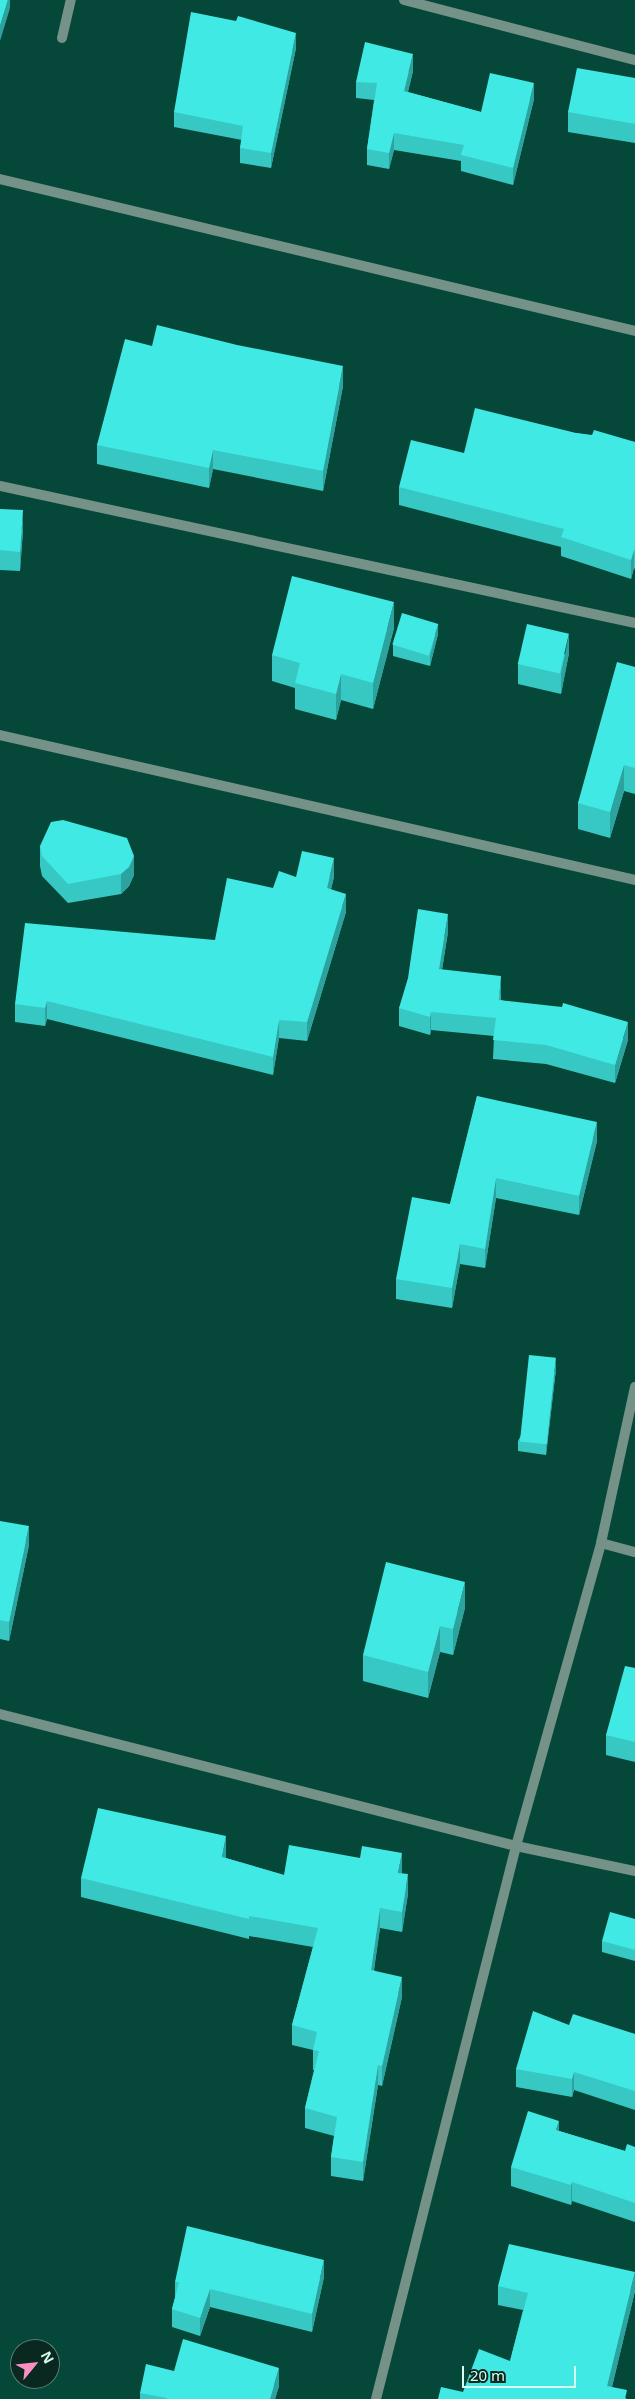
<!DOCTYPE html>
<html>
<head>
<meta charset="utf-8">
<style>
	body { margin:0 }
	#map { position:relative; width:635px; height:2399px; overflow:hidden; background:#054738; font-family:"Noto Sans",sans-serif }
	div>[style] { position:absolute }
	.minor>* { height:10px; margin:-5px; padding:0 5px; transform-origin:5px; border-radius:5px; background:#749288 }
	.wall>* { inset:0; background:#37c8c3 }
	.shaded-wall>* { inset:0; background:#2da39f }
	.building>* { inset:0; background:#40e9e3; transform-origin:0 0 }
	span { translate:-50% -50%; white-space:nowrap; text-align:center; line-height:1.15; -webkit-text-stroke:5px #092920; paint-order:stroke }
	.north { position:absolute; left:10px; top:2339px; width:50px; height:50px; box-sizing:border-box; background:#092920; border:1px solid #5b7d72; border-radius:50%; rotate:62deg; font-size:14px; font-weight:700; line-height:20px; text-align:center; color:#d7fbee }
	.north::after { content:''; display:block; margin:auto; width:18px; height:22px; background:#fc8fc1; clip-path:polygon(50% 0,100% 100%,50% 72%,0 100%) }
	.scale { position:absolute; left:462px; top:2366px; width:114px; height:22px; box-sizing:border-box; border:2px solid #d7fbee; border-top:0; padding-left:6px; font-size:15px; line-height:18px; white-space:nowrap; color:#d7fbee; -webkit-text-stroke:4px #092920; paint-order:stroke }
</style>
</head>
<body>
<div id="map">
	<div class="minor">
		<i style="left:404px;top:0;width:239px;rotate:14.6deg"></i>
		<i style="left:62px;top:38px;width:39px;rotate:-77deg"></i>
		<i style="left:0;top:179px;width:653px;rotate:13.46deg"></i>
		<i style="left:0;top:486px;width:650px;rotate:12.17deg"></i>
		<i style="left:0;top:735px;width:651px;rotate:12.86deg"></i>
		<i style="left:601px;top:1543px;width:35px;rotate:15deg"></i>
		<i style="left:0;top:1714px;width:533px;rotate:14.35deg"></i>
		<i style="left:516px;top:1846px;width:122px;rotate:11.9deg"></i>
		<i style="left:376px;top:2399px;width:570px;rotate:-75.79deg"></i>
		<i style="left:516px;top:1846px;width:315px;rotate:-74.3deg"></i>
		<i style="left:601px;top:1543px;width:160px;rotate:-77.7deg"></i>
	</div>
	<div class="wall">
		<i style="clip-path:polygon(296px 48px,271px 168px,240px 163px,240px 148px,242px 140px,174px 127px,174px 112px)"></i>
		<i style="clip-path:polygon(413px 71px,408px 92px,481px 112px,534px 99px,513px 185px,461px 171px,461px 161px,394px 150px,389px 169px,367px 165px,367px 149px,374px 100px,356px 98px,356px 82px)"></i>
		<i style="clip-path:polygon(635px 78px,635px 143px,568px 132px,568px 112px)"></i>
		<i style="clip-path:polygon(152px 346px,343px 386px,323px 491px,213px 469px,209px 488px,97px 464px,97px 445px)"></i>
		<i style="clip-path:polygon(576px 433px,635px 442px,635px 569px,634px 568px,631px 579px,561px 556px,561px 547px,399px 505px,399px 487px,464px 453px)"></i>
		<i style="clip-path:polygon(0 509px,23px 530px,20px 571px,0 570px)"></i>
		<i style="clip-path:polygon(394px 628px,373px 709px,341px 700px,336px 720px,295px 709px,295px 688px,272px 681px,272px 655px)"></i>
		<i style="clip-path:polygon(438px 634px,430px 666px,393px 656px,393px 645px)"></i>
		<i style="clip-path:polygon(569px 653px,561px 694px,518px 684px,518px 664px)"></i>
		<i style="clip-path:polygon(635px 667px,635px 794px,624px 791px,610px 838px,578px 829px,578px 803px)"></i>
		<i style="clip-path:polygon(40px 846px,134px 875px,129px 886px,121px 894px,68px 903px,42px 876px,40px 866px)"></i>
		<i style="clip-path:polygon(296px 877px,334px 877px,331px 889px,346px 912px,307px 1041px,279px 1038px,273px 1075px,47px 1019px,45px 1026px,15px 1022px,15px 1004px,215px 940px,273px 888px)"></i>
		<i style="clip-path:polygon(448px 932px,442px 970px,501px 994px,501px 1000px,628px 1040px,615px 1083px,546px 1064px,493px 1059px,494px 1036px,431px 1030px,430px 1035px,399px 1026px,399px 1008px)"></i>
		<i style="clip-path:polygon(477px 1096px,597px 1141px,579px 1215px,496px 1198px,485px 1268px,460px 1264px,452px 1308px,396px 1299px,396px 1279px,450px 1204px)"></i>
		<i style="clip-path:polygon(556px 1369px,546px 1455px,518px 1451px,518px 1441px)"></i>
		<i style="clip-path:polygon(0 1521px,29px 1545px,9px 1641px,0 1639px)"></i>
		<i style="clip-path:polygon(465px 1608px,453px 1655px,440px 1652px,428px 1698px,363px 1681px,363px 1655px)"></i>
		<i style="clip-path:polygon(635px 1668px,635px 1762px,606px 1755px,606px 1735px)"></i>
		<i style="clip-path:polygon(226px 1856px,226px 1858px,284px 1875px,402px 1873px,408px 1894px,402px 1932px,380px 1928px,374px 1970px,402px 1997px,382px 2086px,378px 2085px,363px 2181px,331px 2176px,331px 2157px,334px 2136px,305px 2128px,305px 2108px,314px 2070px,313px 2070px,313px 2050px,292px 2045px,292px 2025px,313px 1947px,249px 1936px,249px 1939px,81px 1897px,81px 1878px)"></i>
		<i style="clip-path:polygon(635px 1919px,635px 1961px,602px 1952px,602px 1941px)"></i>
		<i style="clip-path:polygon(569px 2025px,635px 2034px,635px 2110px,574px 2090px,572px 2097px,516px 2087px,516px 2069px)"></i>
		<i style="clip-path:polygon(559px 2131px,625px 2151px,635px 2147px,635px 2222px,572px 2201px,571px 2205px,511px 2186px,511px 2167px)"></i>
		<i style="clip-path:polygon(324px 2277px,312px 2332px,210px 2307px,200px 2336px,172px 2327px,172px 2309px,175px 2298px,175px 2282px)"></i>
		<i style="clip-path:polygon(498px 2286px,635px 2291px,612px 2387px,627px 2399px,463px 2392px,510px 2361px,523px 2310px,498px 2305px)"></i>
		<i style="clip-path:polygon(174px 2371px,279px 2386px,275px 2399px,140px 2399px,140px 2393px)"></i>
	</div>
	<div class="shaded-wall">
		<i style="clip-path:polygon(8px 0,10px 0,10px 8px,0 41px,0 26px)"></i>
		<i style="clip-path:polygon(296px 33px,296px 48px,271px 168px,271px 153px)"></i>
		<i style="clip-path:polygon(413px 54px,413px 71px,404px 107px,404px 91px)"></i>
		<i style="clip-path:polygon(534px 83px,534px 99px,513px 185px,513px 168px)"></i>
		<i style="clip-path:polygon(394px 133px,394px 150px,389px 169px,389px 153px)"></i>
		<i style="clip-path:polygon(343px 366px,343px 386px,323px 491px,323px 471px)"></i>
		<i style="clip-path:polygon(213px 450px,213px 469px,209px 488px,209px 468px)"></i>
		<i style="clip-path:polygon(23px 510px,23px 530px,20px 571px,20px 552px)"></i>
		<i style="clip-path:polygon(634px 550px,634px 568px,631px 579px,631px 560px)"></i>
		<i style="clip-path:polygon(394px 602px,394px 628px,373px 709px,373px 683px)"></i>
		<i style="clip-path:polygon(438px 624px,438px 634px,430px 666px,430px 656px)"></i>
		<i style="clip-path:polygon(569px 634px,569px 653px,561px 694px,561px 674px)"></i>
		<i style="clip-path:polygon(341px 674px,341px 700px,336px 720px,336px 694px)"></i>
		<i style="clip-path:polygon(624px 765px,624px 791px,610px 838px,610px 812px)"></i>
		<i style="clip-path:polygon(134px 856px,134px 875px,129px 886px,121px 894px,121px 874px)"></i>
		<i style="clip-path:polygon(334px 858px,334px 877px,327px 906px,327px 888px)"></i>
		<i style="clip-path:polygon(346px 894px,346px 912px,307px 1041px,307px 1022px)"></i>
		<i style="clip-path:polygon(448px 914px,448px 932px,439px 988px,439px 969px)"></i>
		<i style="clip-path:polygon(501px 976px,501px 994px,499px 1018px,499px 1000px)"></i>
		<i style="clip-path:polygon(47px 1001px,47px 1019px,45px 1026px,45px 1008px)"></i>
		<i style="clip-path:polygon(431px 1012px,431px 1030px,430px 1035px,430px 1017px)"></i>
		<i style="clip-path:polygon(279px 1020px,279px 1038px,273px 1075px,273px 1057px)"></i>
		<i style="clip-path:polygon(628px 1022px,628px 1040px,615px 1083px,615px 1065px)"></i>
		<i style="clip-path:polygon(597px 1122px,597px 1141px,579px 1215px,579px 1196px)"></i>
		<i style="clip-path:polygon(496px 1178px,496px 1198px,485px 1268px,485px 1249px)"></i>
		<i style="clip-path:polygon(460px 1244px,460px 1264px,452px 1308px,452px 1288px)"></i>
		<i style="clip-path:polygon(556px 1358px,556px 1369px,546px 1455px,546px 1444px)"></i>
		<i style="clip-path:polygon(29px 1526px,29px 1545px,9px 1641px,9px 1622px)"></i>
		<i style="clip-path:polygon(465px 1582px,465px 1608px,453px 1655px,453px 1629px)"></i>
		<i style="clip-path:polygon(440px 1626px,440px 1652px,428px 1698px,428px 1672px)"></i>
		<i style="clip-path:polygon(226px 1836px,226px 1856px,222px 1877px,222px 1857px)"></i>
		<i style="clip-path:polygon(402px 1853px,402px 1873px,398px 1893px,398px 1873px)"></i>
		<i style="clip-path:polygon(408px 1874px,408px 1894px,402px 1932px,402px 1912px)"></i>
		<i style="clip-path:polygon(380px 1908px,380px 1928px,371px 1989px,371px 1970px)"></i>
		<i style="clip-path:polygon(402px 1977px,402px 1997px,382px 2086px,382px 2066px)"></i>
		<i style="clip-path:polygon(378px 2065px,378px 2085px,363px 2181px,363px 2162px)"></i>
		<i style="clip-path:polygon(574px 2072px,574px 2090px,572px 2097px,572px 2079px)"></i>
		<i style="clip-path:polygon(559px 2121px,559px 2141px,556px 2130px)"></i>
		<i style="clip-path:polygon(572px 2182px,572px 2201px,571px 2205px,571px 2185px)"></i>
		<i style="clip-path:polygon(324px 2260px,324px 2277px,312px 2332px,312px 2314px)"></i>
		<i style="clip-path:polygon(635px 2272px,635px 2291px,609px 2399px,607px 2386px)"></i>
		<i style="clip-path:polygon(210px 2289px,210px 2307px,200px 2336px,200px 2318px)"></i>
		<i style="clip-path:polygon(279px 2368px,279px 2386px,275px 2399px,270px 2399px)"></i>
	</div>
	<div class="building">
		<i style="clip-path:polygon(0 0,8px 0,0 26px)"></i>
		<i style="clip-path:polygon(191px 12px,236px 21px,238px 16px,296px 33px,271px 153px,240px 148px,243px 126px,174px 112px)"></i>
		<i style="clip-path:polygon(365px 42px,413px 54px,404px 91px,481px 112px,490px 73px,534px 83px,513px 168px,461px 155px,464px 145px,394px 133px,389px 153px,367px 149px,377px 83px,356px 82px)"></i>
		<i style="clip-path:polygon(577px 68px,635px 78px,635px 124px,568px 112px)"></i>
		<i style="clip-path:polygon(157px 325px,237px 345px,343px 366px,323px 471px,213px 450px,209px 468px,97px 445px,125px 339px,152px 346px)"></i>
		<i style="clip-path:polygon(475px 408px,576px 433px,592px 435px,594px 430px,635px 442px,635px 550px,634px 550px,631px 560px,561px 537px,564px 529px,399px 487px,411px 440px,464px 453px)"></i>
		<i style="clip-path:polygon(0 509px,23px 510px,20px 552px,0 550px)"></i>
		<i style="clip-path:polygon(292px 576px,394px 602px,373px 683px,341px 674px,336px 694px,295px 683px,300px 663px,272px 655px)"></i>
		<i style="left:402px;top:613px;width:38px;height:33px;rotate:17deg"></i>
		<i style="left:527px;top:624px;width:43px;height:41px;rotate:13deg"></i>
		<i style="clip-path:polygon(617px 662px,635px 667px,635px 768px,624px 765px,610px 812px,578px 803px)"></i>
		<i style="clip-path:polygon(63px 820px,127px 838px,134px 856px,129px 867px,121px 874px,68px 884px,42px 856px,40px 846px,51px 822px)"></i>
		<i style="clip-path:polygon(302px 851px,334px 858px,327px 888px,346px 894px,307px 1022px,279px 1020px,273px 1057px,47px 1001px,45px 1008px,15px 1004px,25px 923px,215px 940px,227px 878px,273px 888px,279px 871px,296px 877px)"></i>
		<i style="clip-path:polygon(418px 909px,448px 914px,439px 969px,501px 976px,499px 1000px,562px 1007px,563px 1003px,628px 1022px,615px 1065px,546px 1045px,493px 1040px,496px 1018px,431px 1012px,430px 1017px,399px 1008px,408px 978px)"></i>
		<i style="clip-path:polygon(477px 1096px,597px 1122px,579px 1196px,496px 1178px,485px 1249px,460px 1244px,452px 1288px,396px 1279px,412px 1197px,450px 1204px)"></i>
		<i style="left:529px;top:1355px;width:27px;height:87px;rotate:6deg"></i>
		<i style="clip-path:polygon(0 1521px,29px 1526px,9px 1622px,0 1620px)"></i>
		<i style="clip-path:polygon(386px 1562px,465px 1582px,453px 1629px,440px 1626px,428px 1672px,363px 1655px)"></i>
		<i style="clip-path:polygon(625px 1666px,635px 1668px,635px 1742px,606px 1735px)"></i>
		<i style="clip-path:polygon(98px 1808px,226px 1836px,222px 1857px,284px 1875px,289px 1845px,360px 1858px,362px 1846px,402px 1853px,398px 1873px,408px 1874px,402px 1912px,380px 1908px,371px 1970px,402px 1977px,382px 2066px,378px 2065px,363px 2162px,331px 2157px,337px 2117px,305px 2108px,319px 2051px,313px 2050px,317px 2032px,292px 2025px,318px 1928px,249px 1916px,249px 1919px,81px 1878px)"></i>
		<i style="clip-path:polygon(610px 1912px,635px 1919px,635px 1950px,602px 1941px)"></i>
		<i style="clip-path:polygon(533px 2011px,569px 2025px,573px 2014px,635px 2034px,635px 2091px,574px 2072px,572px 2079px,516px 2069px)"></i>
		<i style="clip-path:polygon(528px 2111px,559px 2121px,556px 2130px,625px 2151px,627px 2144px,635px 2147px,635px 2203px,572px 2182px,571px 2185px,511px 2167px)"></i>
		<i style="clip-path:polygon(187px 2226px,324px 2260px,312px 2314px,210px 2289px,200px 2318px,172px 2309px,179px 2282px,175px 2282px)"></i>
		<i style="clip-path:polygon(509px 2244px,635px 2272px,607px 2386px,627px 2390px,625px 2399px,438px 2399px,441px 2387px,463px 2392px,479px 2349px,510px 2361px,528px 2293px,498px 2286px)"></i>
		<i style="clip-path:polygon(183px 2339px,279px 2368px,270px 2399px,167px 2399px,167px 2398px,140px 2393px,146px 2364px,174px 2371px)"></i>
	</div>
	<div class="north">N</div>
	<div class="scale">20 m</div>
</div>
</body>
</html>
